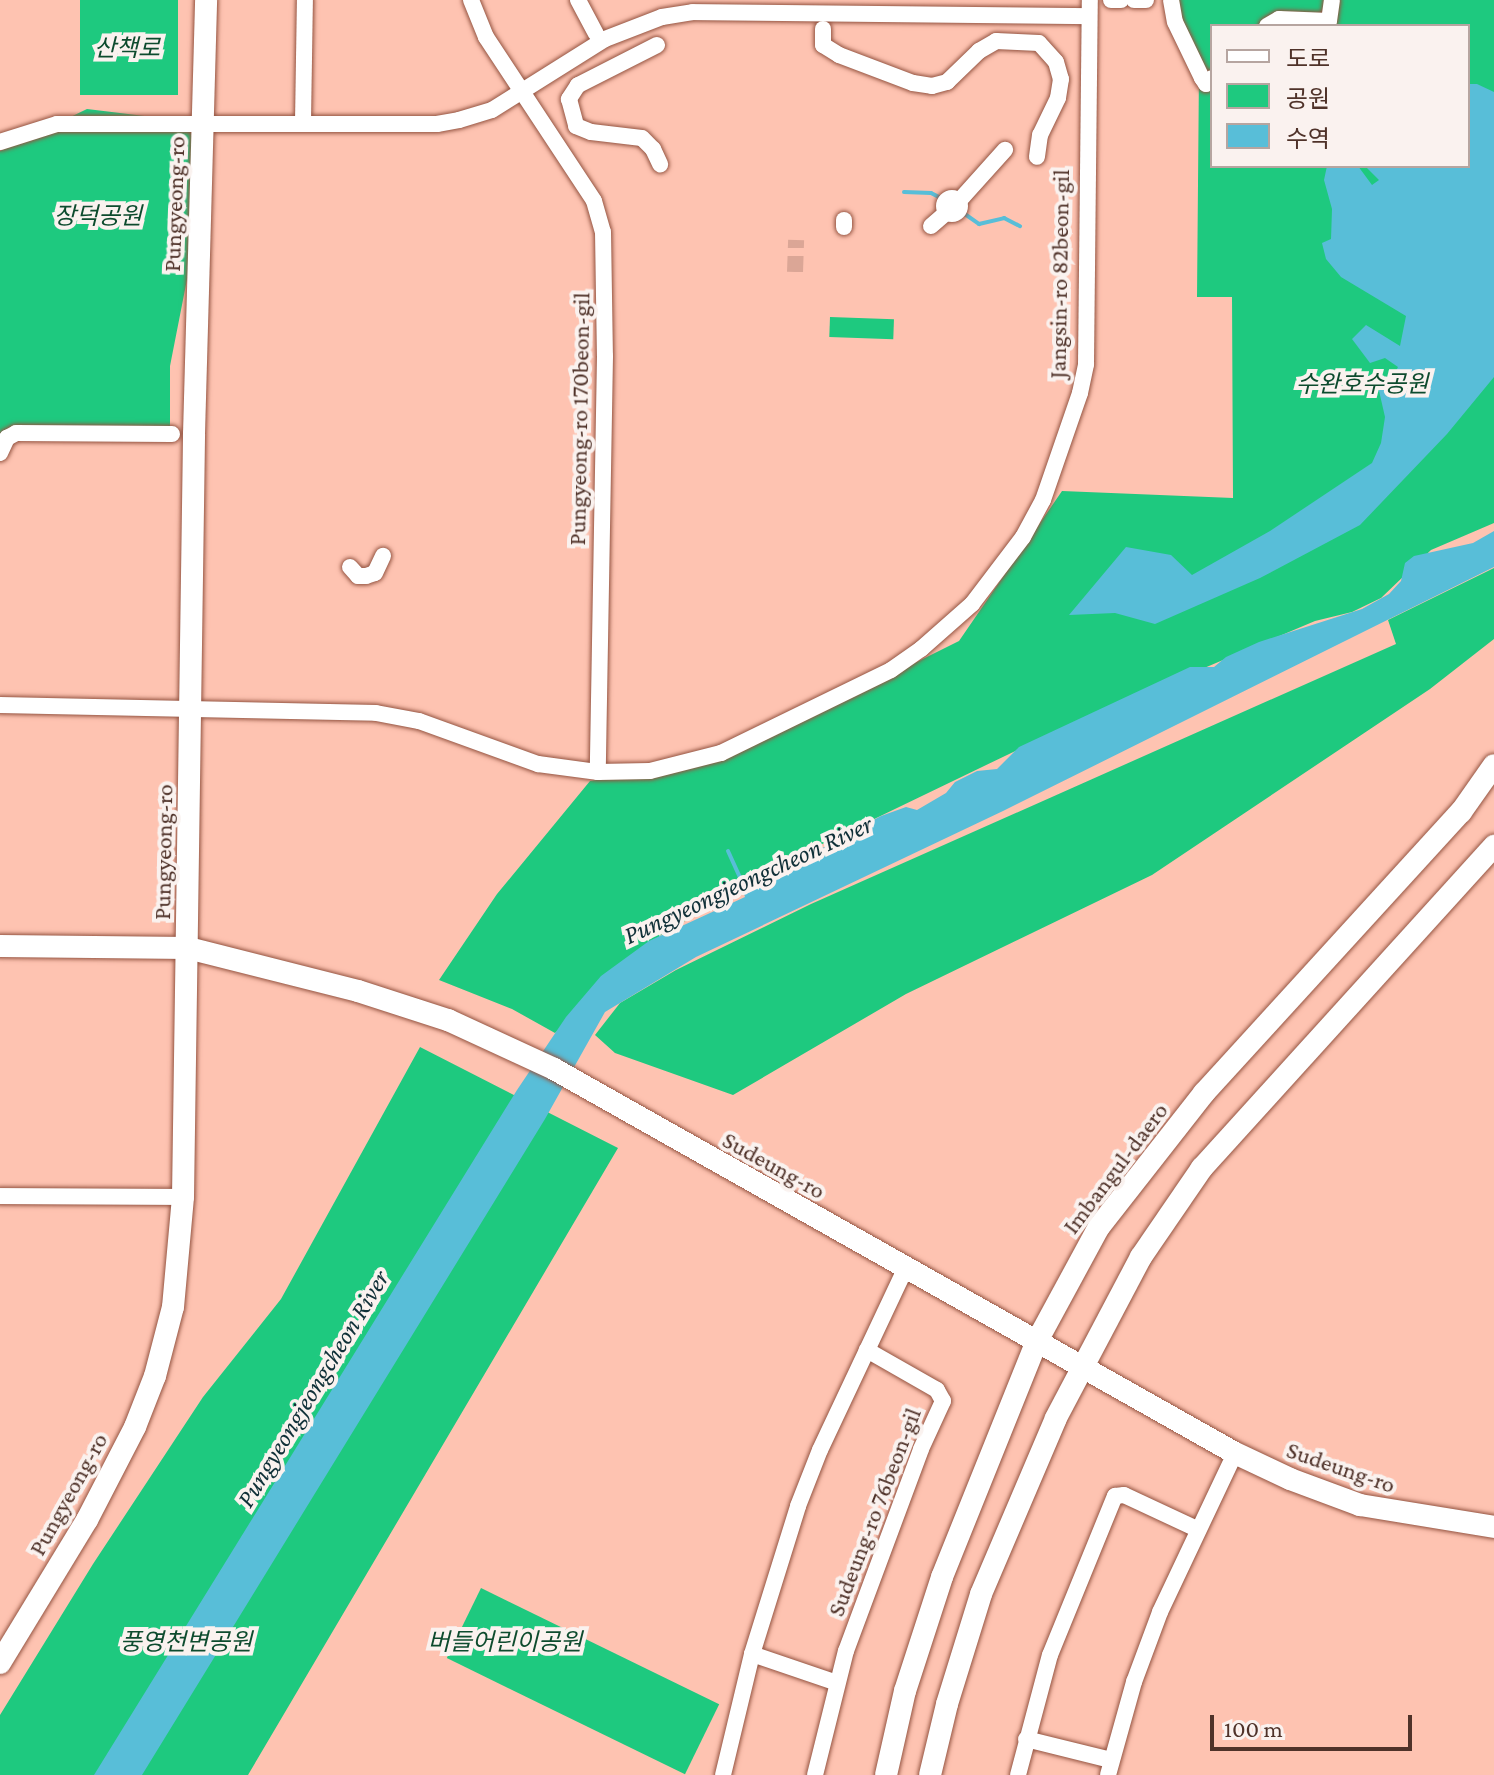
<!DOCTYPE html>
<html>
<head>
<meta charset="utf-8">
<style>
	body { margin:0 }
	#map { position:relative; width:1494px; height:1775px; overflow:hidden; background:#fec3b1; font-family:"Crimson Pro","Noto Sans KR",serif }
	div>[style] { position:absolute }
	.green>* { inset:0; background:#1ec97f; transform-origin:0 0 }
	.water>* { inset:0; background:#58bed8 }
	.stream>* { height:4px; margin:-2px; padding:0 2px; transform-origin:2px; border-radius:2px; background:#58bed8 }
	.street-tunnel>* { height:16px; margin-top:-8px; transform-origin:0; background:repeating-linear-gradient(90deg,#dba696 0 16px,transparent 0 24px) }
	.roads { filter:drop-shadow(0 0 2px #945441) drop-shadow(0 0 2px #945441) }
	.street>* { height:16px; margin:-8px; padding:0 8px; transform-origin:8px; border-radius:8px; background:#fff }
	.street>.ring { margin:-8px; padding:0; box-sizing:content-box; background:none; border:16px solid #fff; border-radius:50% }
	.secondary>* { height:22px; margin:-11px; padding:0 11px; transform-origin:11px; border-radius:11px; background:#fff }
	span { translate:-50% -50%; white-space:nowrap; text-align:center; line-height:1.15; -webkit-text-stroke:8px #faf2ef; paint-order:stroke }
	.park-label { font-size:24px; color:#0d4b2e; font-style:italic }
	.street-label { font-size:24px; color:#4f3229 }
	.water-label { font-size:26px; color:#103038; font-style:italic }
	.legend { position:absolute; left:1210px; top:24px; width:260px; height:144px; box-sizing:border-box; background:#faf2ef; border:2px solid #b6a5a0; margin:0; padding:10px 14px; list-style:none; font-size:24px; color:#4f3229 }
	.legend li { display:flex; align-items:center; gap:16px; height:40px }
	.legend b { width:40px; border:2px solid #b6a5a0 }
	.scale { position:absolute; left:1210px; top:1715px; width:202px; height:36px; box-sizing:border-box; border:4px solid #4f3229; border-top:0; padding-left:10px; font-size:24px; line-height:28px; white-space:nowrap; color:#4f3229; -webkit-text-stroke:6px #faf2ef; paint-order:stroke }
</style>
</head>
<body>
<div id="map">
	<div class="green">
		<i style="left:80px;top:0;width:98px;height:95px"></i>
		<i style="clip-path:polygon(evenodd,1164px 0,1494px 0,1494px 523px,1431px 550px,1381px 598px,1352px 612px,1315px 621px,1065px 727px,812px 849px,662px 934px,555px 1033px,512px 1009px,439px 980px,497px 894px,590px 781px,716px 762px,959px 641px,1062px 491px,1233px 498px,1232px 297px,1197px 297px,1199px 69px,1164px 0,1212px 26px,1468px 26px,1468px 166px,1212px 166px,1212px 26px)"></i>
		<i style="clip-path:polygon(87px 109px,202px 123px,193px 249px,170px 366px,170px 430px,7px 438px,0 459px,0 151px)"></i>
		<i style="left:830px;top:317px;width:64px;height:20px;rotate:2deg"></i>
		<i style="clip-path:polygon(1494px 568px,1494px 639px,1430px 689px,1152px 875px,906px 994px,733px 1095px,615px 1053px,595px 1035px,620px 1003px,676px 970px,811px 904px,1396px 644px,1388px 620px)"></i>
		<i style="clip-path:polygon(420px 1047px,618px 1148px,248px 1775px,0 1775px,0 1715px,93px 1564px,203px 1397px,281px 1299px)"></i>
		<i style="left:481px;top:1588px;width:265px;height:78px;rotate:26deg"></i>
	</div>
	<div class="water">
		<i style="clip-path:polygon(1468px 84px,1477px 84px,1494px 92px,1494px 377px,1447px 434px,1360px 525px,1260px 578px,1155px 624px,1115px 613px,1069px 615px,1126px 547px,1171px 555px,1192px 575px,1270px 531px,1372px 463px,1381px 443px,1385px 417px,1377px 382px,1394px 375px,1398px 367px,1385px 358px,1370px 363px,1352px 339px,1366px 325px,1400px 346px,1406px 316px,1341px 277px,1326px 259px,1322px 243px,1331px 239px,1332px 209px,1324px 180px,1327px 166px,1358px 166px,1372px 185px,1379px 180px,1365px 166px,1468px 166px)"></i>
		<i style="clip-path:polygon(1494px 531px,1494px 567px,1003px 811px,696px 957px,605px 1012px,545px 1119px,142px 1775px,94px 1775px,517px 1090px,566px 1017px,601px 976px,649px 941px,745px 897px,743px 891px,774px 876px,776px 869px,802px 853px,841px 843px,849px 833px,881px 816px,906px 807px,917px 810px,946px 793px,955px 782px,977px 771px,997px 769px,1019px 747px,1190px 667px,1214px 667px,1226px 657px,1259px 642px,1362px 609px,1389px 594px,1401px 581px,1405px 563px,1414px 556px,1473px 543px)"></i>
	</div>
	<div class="stream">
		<i style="left:904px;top:192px;width:27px;rotate:2deg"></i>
		<i style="left:931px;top:193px;width:13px;rotate:27deg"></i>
		<i style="left:943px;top:199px;width:16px;rotate:-15deg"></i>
		<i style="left:963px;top:204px;width:8px;rotate:97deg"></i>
		<i style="left:962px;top:212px;width:21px;rotate:35deg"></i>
		<i style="left:979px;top:224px;width:26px;rotate:-13deg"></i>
		<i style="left:1004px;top:218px;width:18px;rotate:27deg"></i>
		<i style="left:728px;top:851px;width:46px;rotate:65.7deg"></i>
	</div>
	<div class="street-tunnel">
		<i style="left:795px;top:272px;width:32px;rotate:-88deg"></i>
	</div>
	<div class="roads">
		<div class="street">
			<i style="left:471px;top:0;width:40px;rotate:68deg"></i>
			<i style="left:486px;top:37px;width:196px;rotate:56.6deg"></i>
			<i style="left:594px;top:201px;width:32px;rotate:74deg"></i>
			<i style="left:603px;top:232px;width:124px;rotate:89.1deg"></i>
			<i style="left:605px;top:356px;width:416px;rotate:91deg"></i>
			<i style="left:578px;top:0;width:38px;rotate:62deg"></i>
			<i style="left:1111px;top:0;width:10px"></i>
			<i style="left:1134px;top:0;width:12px"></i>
			<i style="left:1171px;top:0;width:22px;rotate:80deg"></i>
			<i style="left:1175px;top:22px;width:62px;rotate:64.3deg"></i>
			<i style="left:1202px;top:78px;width:7px;rotate:56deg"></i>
			<i style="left:1206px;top:84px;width:8px;rotate:-45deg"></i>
			<i style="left:1267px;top:26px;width:14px;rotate:-30deg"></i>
			<i style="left:1279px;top:19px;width:50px;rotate:2.3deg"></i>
			<i style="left:1329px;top:21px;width:21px;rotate:-82deg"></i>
			<i style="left:823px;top:29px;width:16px;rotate:90deg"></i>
			<i style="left:823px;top:45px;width:19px;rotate:32deg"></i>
			<i style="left:839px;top:55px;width:79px;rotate:20.7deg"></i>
			<i style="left:913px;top:83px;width:19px;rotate:9deg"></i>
			<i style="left:932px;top:86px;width:16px;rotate:-15deg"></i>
			<i style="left:947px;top:82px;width:45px;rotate:-44.1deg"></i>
			<i style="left:979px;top:51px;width:20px;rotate:-30deg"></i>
			<i style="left:996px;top:41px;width:43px;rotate:2.7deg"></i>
			<i style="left:1039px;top:43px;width:25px;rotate:48deg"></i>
			<i style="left:1056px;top:62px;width:18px;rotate:74deg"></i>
			<i style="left:1061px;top:79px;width:19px;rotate:99deg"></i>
			<i style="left:1058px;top:98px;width:41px;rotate:115.9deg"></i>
			<i style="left:1040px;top:135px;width:22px;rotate:98deg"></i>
			<i style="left:657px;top:45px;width:89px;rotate:153.1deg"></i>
			<i style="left:578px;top:85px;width:17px;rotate:123deg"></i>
			<i style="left:569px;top:99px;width:28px;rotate:75deg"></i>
			<i style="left:576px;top:126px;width:16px;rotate:22deg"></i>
			<i style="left:591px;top:132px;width:51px;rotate:6.7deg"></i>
			<i style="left:642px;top:138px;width:16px;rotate:45deg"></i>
			<i style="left:653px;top:149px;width:17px;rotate:65deg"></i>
			<i style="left:303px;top:122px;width:122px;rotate:-89.1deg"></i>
			<i style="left:0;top:142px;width:60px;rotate:-17.5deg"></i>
			<i style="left:57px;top:124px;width:380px"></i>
			<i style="left:437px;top:124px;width:22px;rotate:-10deg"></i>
			<i style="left:459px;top:120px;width:34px;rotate:-17deg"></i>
			<i style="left:492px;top:110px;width:133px;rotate:-32.1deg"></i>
			<i style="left:605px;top:39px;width:61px;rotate:-21.1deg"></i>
			<i style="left:662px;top:17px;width:31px;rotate:-9deg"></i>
			<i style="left:693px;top:12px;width:396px;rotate:0.6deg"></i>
			<i class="ring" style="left:944px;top:198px;width:0;height:0"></i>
			<i style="left:959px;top:201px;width:69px;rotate:-48deg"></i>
			<i style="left:844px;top:220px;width:7px;rotate:90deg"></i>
			<i style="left:931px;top:226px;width:21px;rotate:-41deg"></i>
			<i style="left:0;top:453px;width:17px;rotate:-65deg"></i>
			<i style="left:7px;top:438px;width:10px;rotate:-29deg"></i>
			<i style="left:16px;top:433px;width:156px;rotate:0.4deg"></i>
			<i style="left:350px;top:567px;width:12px;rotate:48deg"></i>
			<i style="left:358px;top:576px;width:8px"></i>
			<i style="left:366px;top:576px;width:9px;rotate:-18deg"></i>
			<i style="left:375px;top:573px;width:19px;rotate:-65deg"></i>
			<i style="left:0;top:705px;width:376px;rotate:1.2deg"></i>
			<i style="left:376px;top:713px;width:44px;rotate:10.5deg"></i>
			<i style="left:419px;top:721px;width:127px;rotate:19.9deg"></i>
			<i style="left:538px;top:764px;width:61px;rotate:7.6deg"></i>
			<i style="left:598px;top:772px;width:52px;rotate:-1.1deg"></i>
			<i style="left:650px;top:771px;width:73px;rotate:-14.2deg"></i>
			<i style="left:721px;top:753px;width:189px;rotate:-26deg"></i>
			<i style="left:891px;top:670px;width:37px;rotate:-35deg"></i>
			<i style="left:921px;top:649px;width:68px;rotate:-41.4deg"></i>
			<i style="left:972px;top:604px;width:84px;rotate:-52.7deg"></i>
			<i style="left:1023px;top:537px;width:42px;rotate:-61.6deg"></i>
			<i style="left:1043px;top:500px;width:113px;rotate:-70.9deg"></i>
			<i style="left:1080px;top:393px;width:30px;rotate:-78deg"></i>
			<i style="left:1086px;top:364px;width:364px;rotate:-89.4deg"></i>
			<i style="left:0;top:1196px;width:183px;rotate:0.3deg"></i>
			<i style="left:752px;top:1654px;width:90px;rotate:18.8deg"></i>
			<i style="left:1026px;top:1739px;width:88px;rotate:13.9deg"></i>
			<i style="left:723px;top:1775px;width:124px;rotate:-76.5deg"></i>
			<i style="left:752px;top:1654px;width:155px;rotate:-72.7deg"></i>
			<i style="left:798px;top:1506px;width:60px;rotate:-68.6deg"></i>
			<i style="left:820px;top:1450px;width:202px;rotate:-64.8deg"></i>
			<i style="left:815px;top:1775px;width:128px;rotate:-76deg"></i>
			<i style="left:846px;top:1651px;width:215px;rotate:-69.6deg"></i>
			<i style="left:921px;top:1449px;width:53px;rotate:-65.4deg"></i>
			<i style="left:943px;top:1401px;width:13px;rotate:-119deg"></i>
			<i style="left:937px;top:1390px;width:81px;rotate:-150.3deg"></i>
			<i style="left:1018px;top:1775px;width:124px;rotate:-75.1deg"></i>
			<i style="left:1050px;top:1655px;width:172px;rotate:-67.8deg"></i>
			<i style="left:1115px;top:1496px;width:9px;rotate:-6deg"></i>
			<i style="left:1124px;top:1495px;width:81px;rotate:25deg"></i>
			<i style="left:1108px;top:1775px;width:97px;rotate:-74.4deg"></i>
			<i style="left:1134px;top:1682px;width:75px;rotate:-69.6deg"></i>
			<i style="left:1160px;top:1612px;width:176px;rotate:-64.7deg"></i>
		</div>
		<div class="secondary">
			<i style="left:0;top:946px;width:188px;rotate:0.6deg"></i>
			<i style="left:188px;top:948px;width:175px;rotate:14.2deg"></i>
			<i style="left:358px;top:991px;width:95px;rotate:17.9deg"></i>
			<i style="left:448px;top:1020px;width:117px;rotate:24.8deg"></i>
			<i style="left:554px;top:1069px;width:782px;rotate:29.42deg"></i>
			<i style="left:1235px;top:1453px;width:61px;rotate:25.3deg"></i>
			<i style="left:1290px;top:1479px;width:75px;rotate:20.4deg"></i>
			<i style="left:1360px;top:1505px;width:136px;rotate:9.3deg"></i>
			<i style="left:0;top:1663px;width:167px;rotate:-58.7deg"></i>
			<i style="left:87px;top:1520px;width:105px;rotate:-62.7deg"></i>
			<i style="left:135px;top:1427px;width:55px;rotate:-68.6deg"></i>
			<i style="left:155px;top:1376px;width:71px;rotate:-75.4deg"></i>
			<i style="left:173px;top:1307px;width:110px;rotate:-84.8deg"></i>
			<i style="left:183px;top:1197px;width:763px;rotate:-89.17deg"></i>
			<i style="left:194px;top:434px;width:434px;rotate:-88.4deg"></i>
			<i style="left:886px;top:1775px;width:86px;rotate:-77.3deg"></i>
			<i style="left:905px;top:1691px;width:120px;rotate:-72deg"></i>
			<i style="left:942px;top:1577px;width:254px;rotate:-68.1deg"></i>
			<i style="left:1037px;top:1341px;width:130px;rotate:-61.5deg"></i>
			<i style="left:1099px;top:1227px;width:170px;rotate:-51.9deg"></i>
			<i style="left:1204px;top:1093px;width:381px;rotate:-47.6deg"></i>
			<i style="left:1461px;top:812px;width:57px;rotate:-54.9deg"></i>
			<i style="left:930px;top:1775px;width:73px;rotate:-76.5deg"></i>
			<i style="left:947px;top:1704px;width:115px;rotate:-72.8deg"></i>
			<i style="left:981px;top:1594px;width:191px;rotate:-66.9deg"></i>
			<i style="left:1056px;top:1418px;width:182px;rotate:-62.2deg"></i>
			<i style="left:1141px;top:1257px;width:108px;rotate:-55.6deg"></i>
			<i style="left:1202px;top:1168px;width:435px;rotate:-47.8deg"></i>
		</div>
	</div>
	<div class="park-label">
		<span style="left:127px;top:48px">산책로</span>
		<span style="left:98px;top:216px">장덕공원</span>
		<span style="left:1362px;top:384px">수완호수공원</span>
		<span style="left:186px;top:1642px">풍영천변공원</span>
		<span style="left:505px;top:1642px">버들어린이공원</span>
	</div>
	<div class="street-label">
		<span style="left:174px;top:204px;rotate:-88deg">Pungyeong-ro</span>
		<span style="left:1059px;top:274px;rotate:-89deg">Jangsin-ro 82beon-gil</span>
		<span style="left:579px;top:419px;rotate:-89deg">Pungyeong-ro 170beon-gil</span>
		<span style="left:163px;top:852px;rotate:-89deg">Pungyeong-ro</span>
		<span style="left:774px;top:1165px;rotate:29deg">Sudeung-ro</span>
		<span style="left:1115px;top:1168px;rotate:-53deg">Imbangul-daero</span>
		<span style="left:1341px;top:1467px;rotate:19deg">Sudeung-ro</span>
		<span style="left:68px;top:1494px;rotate:-61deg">Pungyeong-ro</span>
		<span style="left:874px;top:1512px;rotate:-69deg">Sudeung-ro 76beon-gil</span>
	</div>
	<div class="water-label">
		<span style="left:748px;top:880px;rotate:-25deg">Pungyeongjeongcheon River</span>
		<span style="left:313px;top:1389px;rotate:-59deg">Pungyeongjeongcheon River</span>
	</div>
	<ul class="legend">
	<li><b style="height:10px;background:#fff"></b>도로</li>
	<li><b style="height:22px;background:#1ec97f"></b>공원</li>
	<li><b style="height:22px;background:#58bed8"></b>수역</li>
	</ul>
	<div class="scale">100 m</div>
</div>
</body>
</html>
